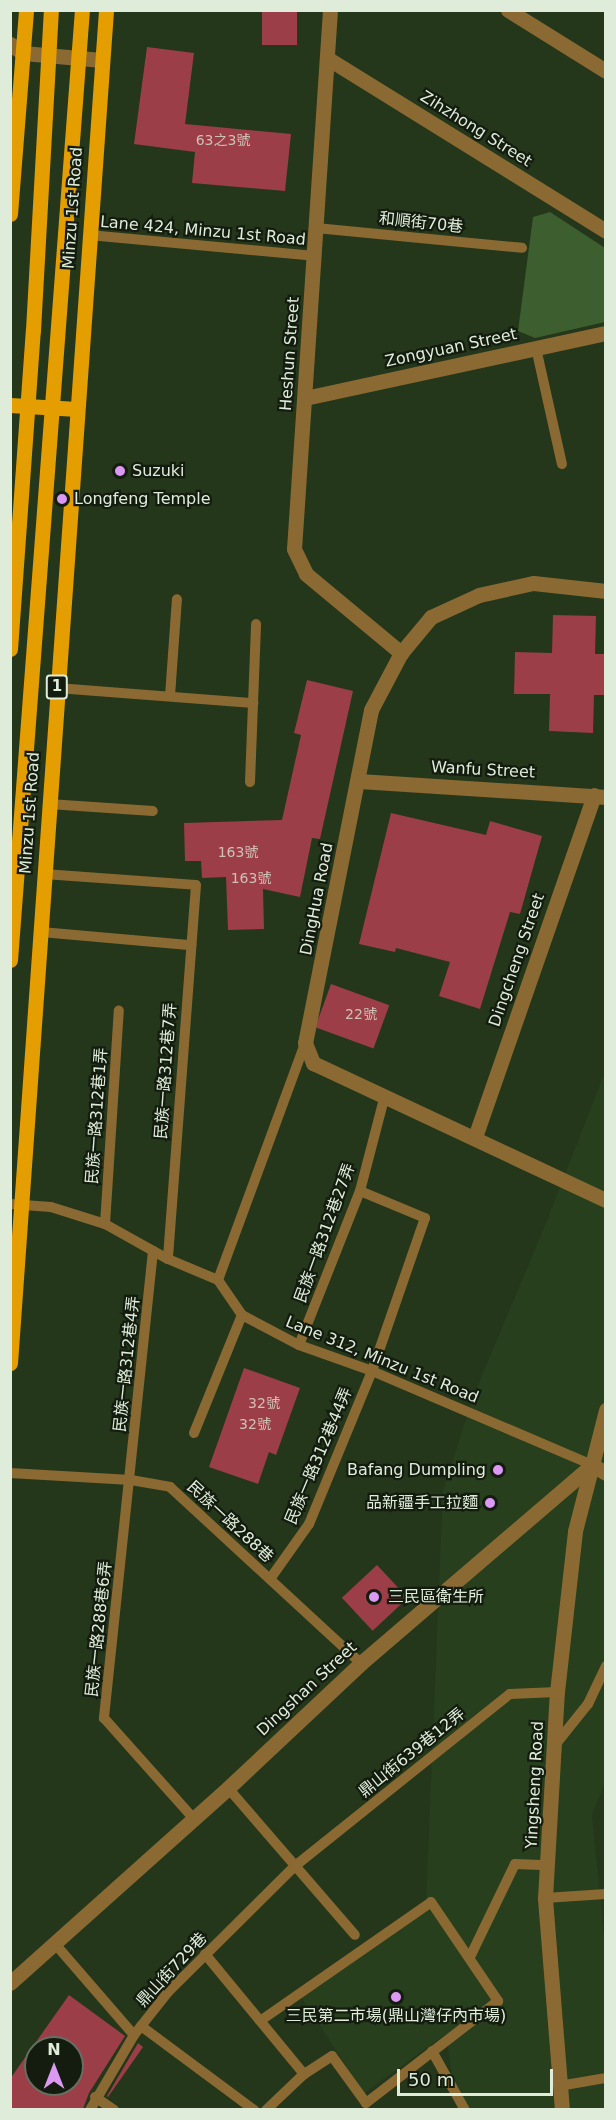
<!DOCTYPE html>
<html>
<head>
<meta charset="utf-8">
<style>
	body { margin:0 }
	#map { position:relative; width:616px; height:2120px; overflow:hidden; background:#24371b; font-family:"DejaVu Sans","Noto Sans TC",sans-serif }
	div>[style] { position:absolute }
	.built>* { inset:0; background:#273f1c }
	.green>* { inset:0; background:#3d5e2e }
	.building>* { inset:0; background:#9b3e47; transform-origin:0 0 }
	.service>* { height:10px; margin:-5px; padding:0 5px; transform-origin:5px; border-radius:5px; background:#8b6933 }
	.minor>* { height:15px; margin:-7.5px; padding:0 7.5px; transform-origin:7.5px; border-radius:7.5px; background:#8b6933 }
	.tertiary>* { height:15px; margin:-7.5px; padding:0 7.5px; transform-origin:7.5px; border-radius:7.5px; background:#8b6933 }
	.primary>* { height:15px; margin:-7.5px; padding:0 7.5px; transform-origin:7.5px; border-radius:7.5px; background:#e59e00 }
	.dots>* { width:16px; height:16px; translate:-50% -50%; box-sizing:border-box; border:3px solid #131c0f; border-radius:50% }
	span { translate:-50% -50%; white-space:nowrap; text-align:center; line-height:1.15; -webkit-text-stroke:4.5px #131c0f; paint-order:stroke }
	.number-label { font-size:14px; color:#cec0b5 }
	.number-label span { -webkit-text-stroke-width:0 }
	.shield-label span { padding:2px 4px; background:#131c0f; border:2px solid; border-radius:4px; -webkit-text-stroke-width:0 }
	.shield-label { font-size:15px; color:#dfecda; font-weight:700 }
	.street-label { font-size:16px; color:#dfecda }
	.poi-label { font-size:16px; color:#dfecda }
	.left { translate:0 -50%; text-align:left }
	.right { translate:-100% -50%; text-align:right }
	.frame { position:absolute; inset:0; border:12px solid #dfecda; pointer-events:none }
	.north { position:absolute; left:24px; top:2036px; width:60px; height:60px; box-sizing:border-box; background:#131c0f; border:2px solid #656f60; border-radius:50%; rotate:0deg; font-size:16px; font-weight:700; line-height:24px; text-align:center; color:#dfecda }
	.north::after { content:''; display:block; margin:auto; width:21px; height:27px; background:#dc99f4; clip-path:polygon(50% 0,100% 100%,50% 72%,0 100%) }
	.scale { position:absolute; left:397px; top:2069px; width:156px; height:27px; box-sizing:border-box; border:3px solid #dfecda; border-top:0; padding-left:8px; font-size:18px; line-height:21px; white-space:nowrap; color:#dfecda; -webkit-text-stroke:4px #131c0f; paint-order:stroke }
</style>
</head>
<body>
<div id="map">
	<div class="built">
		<i style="clip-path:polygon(605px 1072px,606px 1780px,592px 1815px,606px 1958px,605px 2109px,457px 2109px,446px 2034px,364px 2093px,299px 1994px,426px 1904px,443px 1490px,475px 1392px,544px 1228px)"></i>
	</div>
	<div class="green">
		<i style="clip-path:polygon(550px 212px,605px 248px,605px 322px,535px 338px,518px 331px,533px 217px)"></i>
	</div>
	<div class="building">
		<i style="left:262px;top:10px;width:35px;height:35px"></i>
		<i style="clip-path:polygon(147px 47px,194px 53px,185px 124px,291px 134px,285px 191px,192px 183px,195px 152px,134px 144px)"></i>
		<i style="clip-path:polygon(553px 615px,596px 616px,595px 654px,606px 654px,606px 695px,594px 695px,593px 733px,549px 731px,550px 694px,514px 694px,515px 652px,552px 653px)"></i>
		<i style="clip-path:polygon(307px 680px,353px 691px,320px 839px,312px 838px,300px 897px,263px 889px,264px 929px,228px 930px,226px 877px,202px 878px,201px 861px,185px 861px,184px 823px,282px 820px,301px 735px,294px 733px)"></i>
		<i style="clip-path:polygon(391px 813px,486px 835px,490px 821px,542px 836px,520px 914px,510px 912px,480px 1009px,439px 996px,450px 962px,396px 948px,395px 952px,359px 944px)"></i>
		<i style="left:331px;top:984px;width:62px;height:46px;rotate:20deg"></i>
		<i style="clip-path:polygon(244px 1368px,300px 1388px,276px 1455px,269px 1452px,258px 1484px,209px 1467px)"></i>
		<i style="left:377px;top:1565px;width:45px;height:48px;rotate:47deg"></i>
		<i style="clip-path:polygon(evenodd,69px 1995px,125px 2036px,89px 2093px,83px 2109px,10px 2109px,10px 2079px,69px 1995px,36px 2048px,72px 2048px,72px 2084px,36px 2084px,36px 2048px)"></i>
		<i style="clip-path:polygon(138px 2043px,143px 2047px,108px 2097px,107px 2096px)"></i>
	</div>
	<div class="service">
		<i style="left:316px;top:228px;width:207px;rotate:5.5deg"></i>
		<i style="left:89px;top:235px;width:226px;rotate:5.3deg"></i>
		<i style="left:536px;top:348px;width:119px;rotate:77.4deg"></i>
		<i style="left:57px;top:688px;width:197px;rotate:4.4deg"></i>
		<i style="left:170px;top:696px;width:97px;rotate:-85.9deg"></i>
		<i style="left:250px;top:782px;width:158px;rotate:-87.8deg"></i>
		<i style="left:49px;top:804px;width:104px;rotate:3.9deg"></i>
		<i style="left:44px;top:874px;width:152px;rotate:4.1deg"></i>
		<i style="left:196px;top:885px;width:375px;rotate:94.3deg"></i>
		<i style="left:41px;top:932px;width:151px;rotate:5deg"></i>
		<i style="left:10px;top:1204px;width:41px;rotate:4.2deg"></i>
		<i style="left:51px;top:1207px;width:57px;rotate:17.5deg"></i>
		<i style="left:105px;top:1224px;width:72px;rotate:29.1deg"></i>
		<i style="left:168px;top:1259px;width:54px;rotate:22.8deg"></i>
		<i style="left:218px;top:1280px;width:42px;rotate:55.6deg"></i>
		<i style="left:242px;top:1315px;width:64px;rotate:27.8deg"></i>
		<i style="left:299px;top:1345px;width:77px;rotate:19.6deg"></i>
		<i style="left:372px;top:1371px;width:239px;rotate:23.1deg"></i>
		<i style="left:105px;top:1224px;width:214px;rotate:-86.3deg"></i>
		<i style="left:153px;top:1251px;width:470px;rotate:96deg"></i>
		<i style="left:104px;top:1718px;width:135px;rotate:48.3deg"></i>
		<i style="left:218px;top:1280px;width:252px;rotate:-69.8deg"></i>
		<i style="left:299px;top:1345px;width:166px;rotate:-68.4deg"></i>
		<i style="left:360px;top:1191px;width:99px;rotate:-75.4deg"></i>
		<i style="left:194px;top:1433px;width:127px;rotate:-67.9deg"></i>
		<i style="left:10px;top:1473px;width:121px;rotate:3.3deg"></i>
		<i style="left:131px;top:1480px;width:40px;rotate:10deg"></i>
		<i style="left:170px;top:1487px;width:260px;rotate:42.7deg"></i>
		<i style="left:270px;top:1579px;width:67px;rotate:-54.7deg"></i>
		<i style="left:309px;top:1524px;width:165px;rotate:-67.6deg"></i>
		<i style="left:372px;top:1371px;width:162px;rotate:-70.9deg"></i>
		<i style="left:425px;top:1218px;width:70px;rotate:-157.4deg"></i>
		<i style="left:555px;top:1745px;width:53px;rotate:-51.2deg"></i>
		<i style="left:588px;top:1704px;width:42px;rotate:-64.7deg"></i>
		<i style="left:228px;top:1788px;width:194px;rotate:49.2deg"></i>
		<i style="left:545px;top:1898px;width:61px;rotate:-3.8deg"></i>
		<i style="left:56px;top:1945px;width:119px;rotate:49.1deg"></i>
		<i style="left:205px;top:1954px;width:156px;rotate:50.5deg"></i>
		<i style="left:470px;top:1957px;width:103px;rotate:-64.2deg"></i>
		<i style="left:515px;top:1864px;width:33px;rotate:2deg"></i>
		<i style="left:260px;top:2021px;width:208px;rotate:-34.8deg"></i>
		<i style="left:431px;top:1902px;width:120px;rotate:55.9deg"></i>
		<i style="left:498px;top:2001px;width:167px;rotate:142.3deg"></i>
		<i style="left:366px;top:2103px;width:58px;rotate:-125.9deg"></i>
		<i style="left:332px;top:2056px;width:33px;rotate:147deg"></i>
		<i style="left:304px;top:2074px;width:52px;rotate:136.5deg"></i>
		<i style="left:141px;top:2026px;width:141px;rotate:36.6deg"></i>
		<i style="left:432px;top:2051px;width:68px;rotate:60.8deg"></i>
		<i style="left:559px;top:2086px;width:48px;rotate:-9.7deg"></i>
		<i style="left:95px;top:2097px;width:23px;rotate:34deg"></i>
		<i style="left:90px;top:2110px;width:87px;rotate:-59.6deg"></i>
		<i style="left:134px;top:2035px;width:55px;rotate:-51.7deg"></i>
		<i style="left:168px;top:1992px;width:179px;rotate:-44.8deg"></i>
		<i style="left:295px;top:1866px;width:275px;rotate:-38.7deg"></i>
		<i style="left:510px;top:1694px;width:47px;rotate:-2.4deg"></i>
	</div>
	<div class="minor">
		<i style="left:330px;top:10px;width:540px;rotate:93.82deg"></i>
		<i style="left:294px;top:549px;width:28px;rotate:64deg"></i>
		<i style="left:306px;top:574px;width:124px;rotate:39.7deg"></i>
		<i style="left:508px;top:10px;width:115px;rotate:31.9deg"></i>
		<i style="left:327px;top:58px;width:328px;rotate:31.8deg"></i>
		<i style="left:305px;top:398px;width:308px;rotate:-12.2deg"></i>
		<i style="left:606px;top:591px;width:73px;rotate:-173.7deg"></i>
		<i style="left:533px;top:583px;width:55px;rotate:167.5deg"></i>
		<i style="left:479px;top:595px;width:53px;rotate:155.4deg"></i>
		<i style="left:431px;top:617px;width:47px;rotate:129.8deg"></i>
		<i style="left:401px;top:653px;width:64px;rotate:117.8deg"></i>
		<i style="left:371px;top:710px;width:339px;rotate:101.2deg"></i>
		<i style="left:305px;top:1043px;width:22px;rotate:68deg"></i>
		<i style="left:313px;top:1063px;width:323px;rotate:25.1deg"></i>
		<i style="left:359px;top:781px;width:248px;rotate:3.7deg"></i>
		<i style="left:475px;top:1137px;width:362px;rotate:-70.8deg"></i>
		<i style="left:10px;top:1983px;width:292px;rotate:-41.8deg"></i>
		<i style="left:228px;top:1788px;width:183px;rotate:-43.2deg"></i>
		<i style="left:361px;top:1663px;width:304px;rotate:-40.6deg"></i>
		<i style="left:592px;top:1465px;width:57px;rotate:-75.7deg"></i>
		<i style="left:562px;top:2110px;width:213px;rotate:-94.6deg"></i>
		<i style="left:545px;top:1898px;width:206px;rotate:-86.7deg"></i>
		<i style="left:557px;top:1692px;width:162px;rotate:-83.6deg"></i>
		<i style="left:575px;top:1531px;width:68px;rotate:-75.6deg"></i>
		<i style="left:592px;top:1465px;width:16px;rotate:30deg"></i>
	</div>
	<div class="tertiary">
		<i style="left:10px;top:44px;width:16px;rotate:35deg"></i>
		<i style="left:23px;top:53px;width:79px;rotate:5.1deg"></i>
	</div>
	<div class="primary">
		<i style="left:10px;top:214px;width:205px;rotate:-85.5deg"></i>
		<i style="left:10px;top:405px;width:67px;rotate:3.4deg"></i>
		<i style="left:10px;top:649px;width:320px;rotate:-85.9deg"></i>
		<i style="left:33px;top:330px;width:321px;rotate:-86.8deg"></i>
		<i style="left:10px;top:960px;width:953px;rotate:-85.67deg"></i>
		<i style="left:10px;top:1363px;width:1356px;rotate:-85.94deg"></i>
	</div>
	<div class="dots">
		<i style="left:120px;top:471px;background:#dc99f4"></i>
		<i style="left:62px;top:499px;background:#dc99f4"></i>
		<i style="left:498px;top:1470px;background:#dc99f4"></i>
		<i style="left:490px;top:1503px;background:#dc99f4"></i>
		<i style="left:374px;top:1597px;background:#dc99f4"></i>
		<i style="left:396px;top:1997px;background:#dc99f4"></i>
	</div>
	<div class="number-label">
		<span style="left:223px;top:140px">63之3號</span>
		<span style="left:238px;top:852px">163號</span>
		<span style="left:251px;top:878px">163號</span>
		<span style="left:361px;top:1014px">22號</span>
		<span style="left:264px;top:1403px">32號</span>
		<span style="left:255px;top:1424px">32號</span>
	</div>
	<div class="shield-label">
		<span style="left:57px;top:687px">1</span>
	</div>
	<div class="street-label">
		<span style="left:476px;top:129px;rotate:32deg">Zihzhong Street</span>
		<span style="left:73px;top:208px;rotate:-86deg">Minzu 1st Road</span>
		<span style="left:421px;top:223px;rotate:6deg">和順街70巷</span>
		<span style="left:203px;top:231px;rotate:5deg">Lane 424, Minzu 1st Road</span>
		<span style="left:451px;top:348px;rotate:-12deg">Zongyuan Street</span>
		<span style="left:290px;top:354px;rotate:-86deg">Heshun Street</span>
		<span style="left:483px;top:770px;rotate:3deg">Wanfu Street</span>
		<span style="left:30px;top:813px;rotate:-86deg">Minzu 1st Road</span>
		<span style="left:317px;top:899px;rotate:-79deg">DingHua Road</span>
		<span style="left:517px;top:960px;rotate:-71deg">Dingcheng Street</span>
		<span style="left:166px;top:1071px;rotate:-86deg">民族一路312巷7弄</span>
		<span style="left:97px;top:1116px;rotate:-86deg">民族一路312巷1弄</span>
		<span style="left:325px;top:1233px;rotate:-70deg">民族一路312巷27弄</span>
		<span style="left:382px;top:1360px;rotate:22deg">Lane 312, Minzu 1st Road</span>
		<span style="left:127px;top:1364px;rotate:-84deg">民族一路312巷4弄</span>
		<span style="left:319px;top:1456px;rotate:-67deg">民族一路312巷44弄</span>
		<span style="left:230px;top:1522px;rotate:43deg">民族一路288巷</span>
		<span style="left:99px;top:1629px;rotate:-84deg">民族一路288巷6弄</span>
		<span style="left:307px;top:1689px;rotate:-43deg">Dingshan Street</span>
		<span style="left:412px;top:1753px;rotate:-39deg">鼎山街639巷12弄</span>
		<span style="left:535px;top:1785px;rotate:-87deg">Yingsheng Road</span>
		<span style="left:172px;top:1970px;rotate:-47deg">鼎山街729巷</span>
	</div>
	<div class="poi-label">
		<span class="left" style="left:132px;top:471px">Suzuki</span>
		<span class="left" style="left:74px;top:499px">Longfeng Temple</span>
		<span class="right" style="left:486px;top:1470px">Bafang Dumpling</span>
		<span class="right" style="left:478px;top:1503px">品新疆手工拉麵</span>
		<span class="left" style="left:388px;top:1597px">三民區衛生所</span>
		<span style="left:396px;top:2016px">三民第二市場(鼎山灣仔內市場)</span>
	</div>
	<div class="frame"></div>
	<div class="north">N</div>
	<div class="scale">50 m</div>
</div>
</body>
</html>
